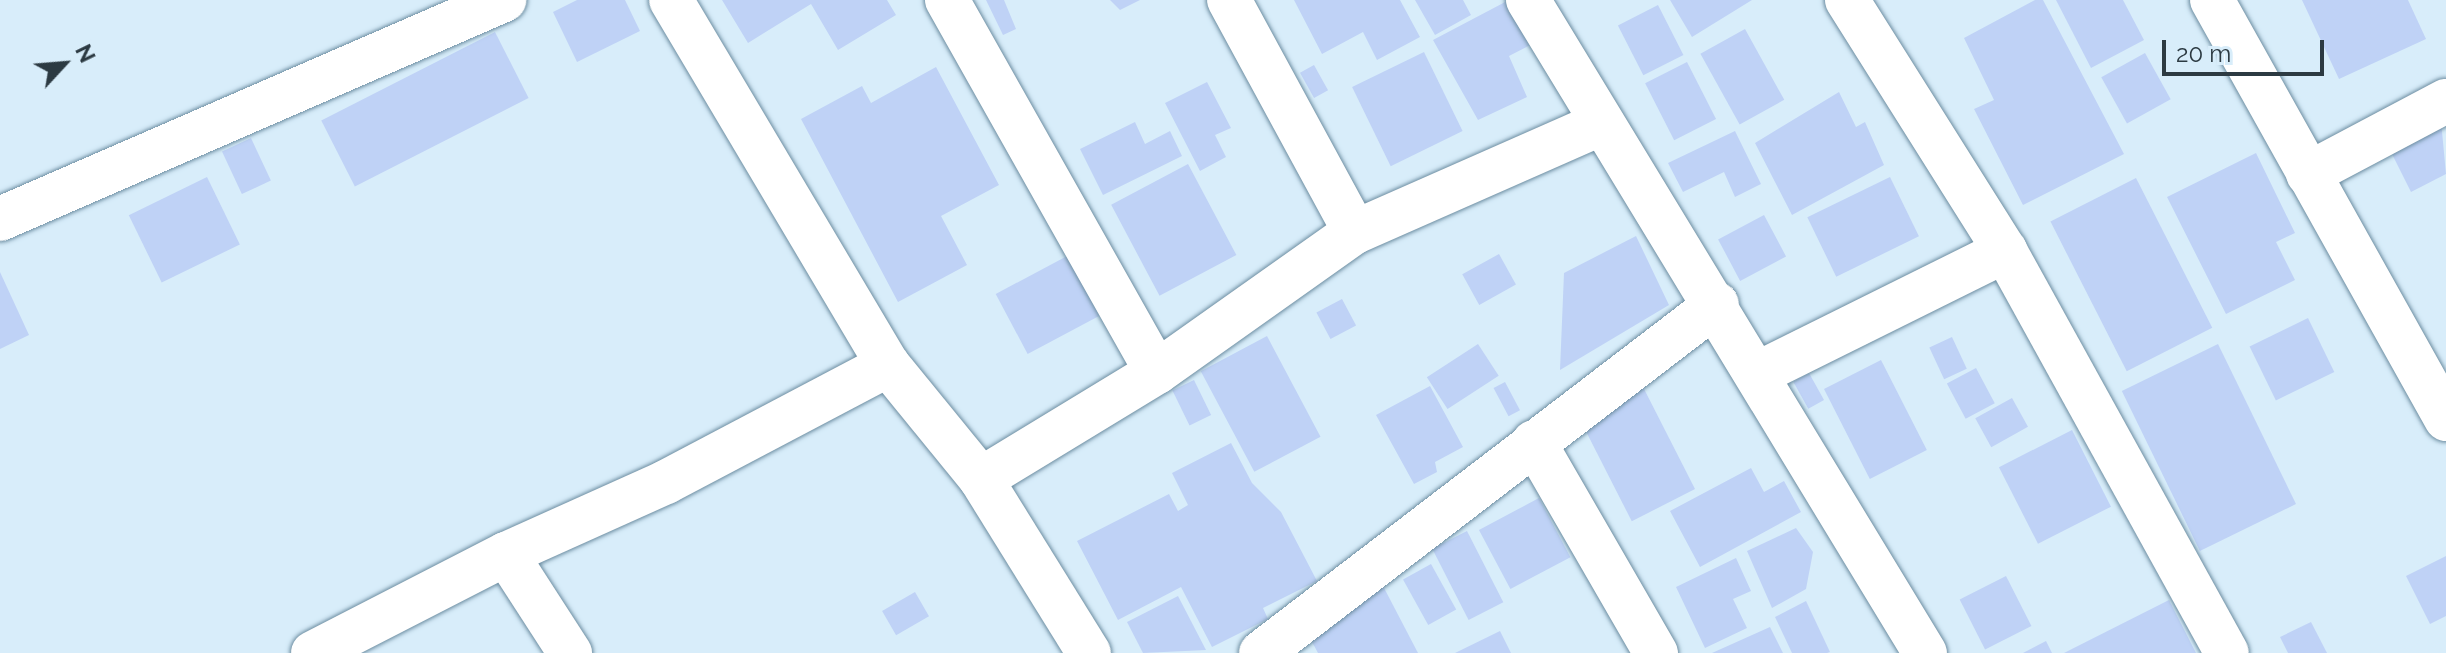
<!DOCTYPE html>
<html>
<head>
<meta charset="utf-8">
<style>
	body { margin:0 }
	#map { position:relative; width:2446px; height:653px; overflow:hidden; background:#d8edfa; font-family:Raleway,sans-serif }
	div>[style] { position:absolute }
	.building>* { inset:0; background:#bfd2f6; transform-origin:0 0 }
	.roads { filter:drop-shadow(0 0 2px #6c8da1) drop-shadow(0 0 2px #6c8da1) }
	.minor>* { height:44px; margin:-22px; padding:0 22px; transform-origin:22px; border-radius:22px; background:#fff }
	span { translate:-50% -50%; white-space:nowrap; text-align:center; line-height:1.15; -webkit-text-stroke:7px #d8edfa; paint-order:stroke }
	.north { position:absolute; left:24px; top:24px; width:80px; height:80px; -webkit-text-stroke:6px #d8edfa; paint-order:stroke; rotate:64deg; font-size:22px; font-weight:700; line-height:32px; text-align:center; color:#2c3a42 }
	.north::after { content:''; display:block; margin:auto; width:28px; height:36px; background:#2c3a42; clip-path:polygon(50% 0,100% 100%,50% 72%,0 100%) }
	.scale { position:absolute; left:2162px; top:40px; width:162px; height:36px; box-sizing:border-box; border:4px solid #2c3a42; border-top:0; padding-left:10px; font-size:24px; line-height:28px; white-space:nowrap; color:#2c3a42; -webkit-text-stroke:6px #d8edfa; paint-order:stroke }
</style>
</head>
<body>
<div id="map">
	<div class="building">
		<i style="clip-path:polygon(577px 0,625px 0,640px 31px,577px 62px,553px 12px)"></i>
		<i style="clip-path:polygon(722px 0,887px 0,896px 15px,838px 50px,811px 4px,748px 43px)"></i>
		<i style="clip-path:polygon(986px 0,1004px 0,1016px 29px,1003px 35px)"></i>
		<i style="clip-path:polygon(1110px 0,1140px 0,1120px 10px)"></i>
		<i style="clip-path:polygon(1294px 0,1400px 0,1420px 37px,1377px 60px,1363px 32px,1322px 54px)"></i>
		<i style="clip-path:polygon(1415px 0,1463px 0,1471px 15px,1435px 35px)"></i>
		<i style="clip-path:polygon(1509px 0,1534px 43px,1509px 56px,1527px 97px,1478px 120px,1433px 40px)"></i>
		<i style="clip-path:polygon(1670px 0,1752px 0,1692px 37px)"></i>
		<i style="clip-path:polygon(2035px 0,2043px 0,2124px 154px,2023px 205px,1974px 109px,1994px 100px,1964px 38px)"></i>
		<i style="clip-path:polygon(2056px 0,2123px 0,2144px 40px,2091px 68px)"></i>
		<i style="clip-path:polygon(2302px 0,2408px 0,2426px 39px,2339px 79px)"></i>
		<i style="left:1658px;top:5px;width:56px;height:45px;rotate:63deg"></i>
		<i style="left:1745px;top:29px;width:81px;height:51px;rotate:61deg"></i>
		<i style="left:495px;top:32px;width:74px;height:195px;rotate:63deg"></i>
		<i style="left:1424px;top:52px;width:88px;height:80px;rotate:64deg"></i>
		<i style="left:2145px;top:53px;width:53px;height:50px;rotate:61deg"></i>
		<i style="left:1687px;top:62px;width:64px;height:47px;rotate:63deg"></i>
		<i style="left:1314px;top:65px;width:29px;height:16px;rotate:61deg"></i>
		<i style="clip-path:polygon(936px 67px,999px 185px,941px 216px,967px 265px,898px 302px,801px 119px,862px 86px,871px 103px)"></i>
		<i style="clip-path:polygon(1207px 82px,1231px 128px,1215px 135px,1226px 157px,1200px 171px,1165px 103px)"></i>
		<i style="clip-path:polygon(1839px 92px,1856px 127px,1865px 122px,1884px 165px,1792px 215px,1755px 143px)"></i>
		<i style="clip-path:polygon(2441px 121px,2446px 174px,2411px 192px,2389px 148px)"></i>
		<i style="clip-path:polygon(1135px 122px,1145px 144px,1170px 131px,1182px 156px,1103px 195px,1080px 149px)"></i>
		<i style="clip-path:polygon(1735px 131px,1761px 184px,1735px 197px,1724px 172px,1683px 192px,1668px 163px)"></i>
		<i style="left:251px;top:138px;width:47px;height:32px;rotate:65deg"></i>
		<i style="clip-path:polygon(2256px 153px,2295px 233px,2276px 242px,2295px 280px,2226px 314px,2167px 197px)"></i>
		<i style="left:1188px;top:164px;width:103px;height:87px;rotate:62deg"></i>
		<i style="left:207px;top:177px;width:75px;height:87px;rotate:64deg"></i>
		<i style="left:1890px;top:177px;width:66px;height:92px;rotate:64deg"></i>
		<i style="left:2136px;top:178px;width:168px;height:96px;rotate:63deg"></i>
		<i style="left:1764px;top:215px;width:47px;height:52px;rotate:62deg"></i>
		<i style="clip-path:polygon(1636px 236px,1669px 305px,1560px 370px,1564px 273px)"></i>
		<i style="left:1499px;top:254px;width:35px;height:42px;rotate:61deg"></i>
		<i style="left:1069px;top:255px;width:68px;height:83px;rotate:62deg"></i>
		<i style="clip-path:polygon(0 272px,29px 335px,0 349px)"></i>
		<i style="left:1342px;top:299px;width:30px;height:29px;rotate:62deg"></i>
		<i style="left:2308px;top:318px;width:60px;height:65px;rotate:64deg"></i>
		<i style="left:1267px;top:336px;width:114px;height:75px;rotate:62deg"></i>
		<i style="left:1952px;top:337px;width:35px;height:25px;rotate:65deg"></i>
		<i style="left:1478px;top:344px;width:38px;height:61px;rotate:57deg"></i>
		<i style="left:2218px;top:344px;width:178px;height:107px;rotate:64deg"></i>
		<i style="left:1881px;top:360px;width:101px;height:64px;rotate:63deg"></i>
		<i style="left:1976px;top:368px;width:40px;height:33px;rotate:62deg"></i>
		<i style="left:1809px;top:373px;width:31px;height:18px;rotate:61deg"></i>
		<i style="left:1194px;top:380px;width:39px;height:24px;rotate:64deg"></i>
		<i style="left:1505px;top:382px;width:32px;height:13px;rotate:62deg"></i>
		<i style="left:1641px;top:383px;width:119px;height:71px;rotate:63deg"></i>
		<i style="clip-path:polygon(1430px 386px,1463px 447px,1435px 462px,1437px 472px,1414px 484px,1376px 415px)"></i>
		<i style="left:2012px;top:398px;width:33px;height:42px;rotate:61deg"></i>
		<i style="left:2072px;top:430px;width:86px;height:82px;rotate:63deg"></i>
		<i style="clip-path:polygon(1231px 443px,1252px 483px,1281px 512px,1317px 581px,1263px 608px,1268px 619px,1212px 647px,1181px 587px,1118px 620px,1077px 541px,1169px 494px,1178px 511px,1188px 505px,1172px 473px)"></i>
		<i style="clip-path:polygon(1751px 468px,1764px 492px,1784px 481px,1801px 512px,1700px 567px,1670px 511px)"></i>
		<i style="left:1539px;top:498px;width:67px;height:68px;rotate:62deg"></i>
		<i style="clip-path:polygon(1796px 528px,1813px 552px,1806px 589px,1772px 608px,1747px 551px)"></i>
		<i style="left:1467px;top:531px;width:80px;height:39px;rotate:63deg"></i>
		<i style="clip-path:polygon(2446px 556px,2446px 616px,2430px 624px,2406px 576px)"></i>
		<i style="clip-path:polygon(1736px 558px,1751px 591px,1733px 599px,1747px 628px,1705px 648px,1676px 587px)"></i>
		<i style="left:1431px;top:564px;width:52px;height:32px;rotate:61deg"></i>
		<i style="left:2006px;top:576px;width:56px;height:52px;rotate:63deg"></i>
		<i style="clip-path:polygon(1382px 584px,1418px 653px,1318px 653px,1303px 625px)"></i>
		<i style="left:915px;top:592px;width:28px;height:38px;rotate:60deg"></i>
		<i style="clip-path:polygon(1178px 596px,1206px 650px,1143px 653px,1127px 622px)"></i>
		<i style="clip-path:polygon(2169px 600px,2196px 653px,2064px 653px)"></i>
		<i style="clip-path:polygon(1806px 601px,1830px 652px,1827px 653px,1792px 653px,1775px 617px)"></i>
		<i style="clip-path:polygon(2311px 622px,2327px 653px,2288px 653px,2280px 637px)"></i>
		<i style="clip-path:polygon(1770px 627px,1783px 653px,1712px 653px)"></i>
		<i style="clip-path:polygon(1500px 631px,1511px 653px,1455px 653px)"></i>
		<i style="clip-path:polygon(2046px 641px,2052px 653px,2023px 653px)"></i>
	</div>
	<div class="roads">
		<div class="minor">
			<i style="left:671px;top:0;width:425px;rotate:59.3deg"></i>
			<i style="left:888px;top:365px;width:147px;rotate:50.8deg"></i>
			<i style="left:981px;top:479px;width:205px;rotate:58.2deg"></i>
			<i style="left:947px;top:0;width:427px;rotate:60.6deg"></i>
			<i style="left:1528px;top:0;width:764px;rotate:58.7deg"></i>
			<i style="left:1847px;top:0;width:297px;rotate:57.8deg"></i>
			<i style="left:2005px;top:251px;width:459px;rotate:61.1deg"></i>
			<i style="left:2212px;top:0;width:480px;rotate:60.8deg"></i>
			<i style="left:2308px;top:174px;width:156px;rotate:-27.9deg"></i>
			<i style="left:0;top:219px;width:550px;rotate:-23.49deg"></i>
			<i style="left:1355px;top:232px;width:266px;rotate:-23.8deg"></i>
			<i style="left:1759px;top:373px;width:275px;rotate:-26.4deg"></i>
			<i style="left:1534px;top:442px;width:244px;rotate:60deg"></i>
			<i style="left:981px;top:479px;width:206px;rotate:-31.3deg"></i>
			<i style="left:1157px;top:372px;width:242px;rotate:-35.3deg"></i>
			<i style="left:1355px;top:232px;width:264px;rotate:-118.5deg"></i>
			<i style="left:506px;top:554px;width:118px;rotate:57.1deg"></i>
			<i style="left:313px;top:653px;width:217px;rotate:-27.2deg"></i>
			<i style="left:506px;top:554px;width:175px;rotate:-24.2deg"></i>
			<i style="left:666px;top:482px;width:251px;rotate:-27.8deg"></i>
			<i style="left:1261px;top:653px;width:574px;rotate:-37.43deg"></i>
		</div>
	</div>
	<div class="north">N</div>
	<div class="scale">20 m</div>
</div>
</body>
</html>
